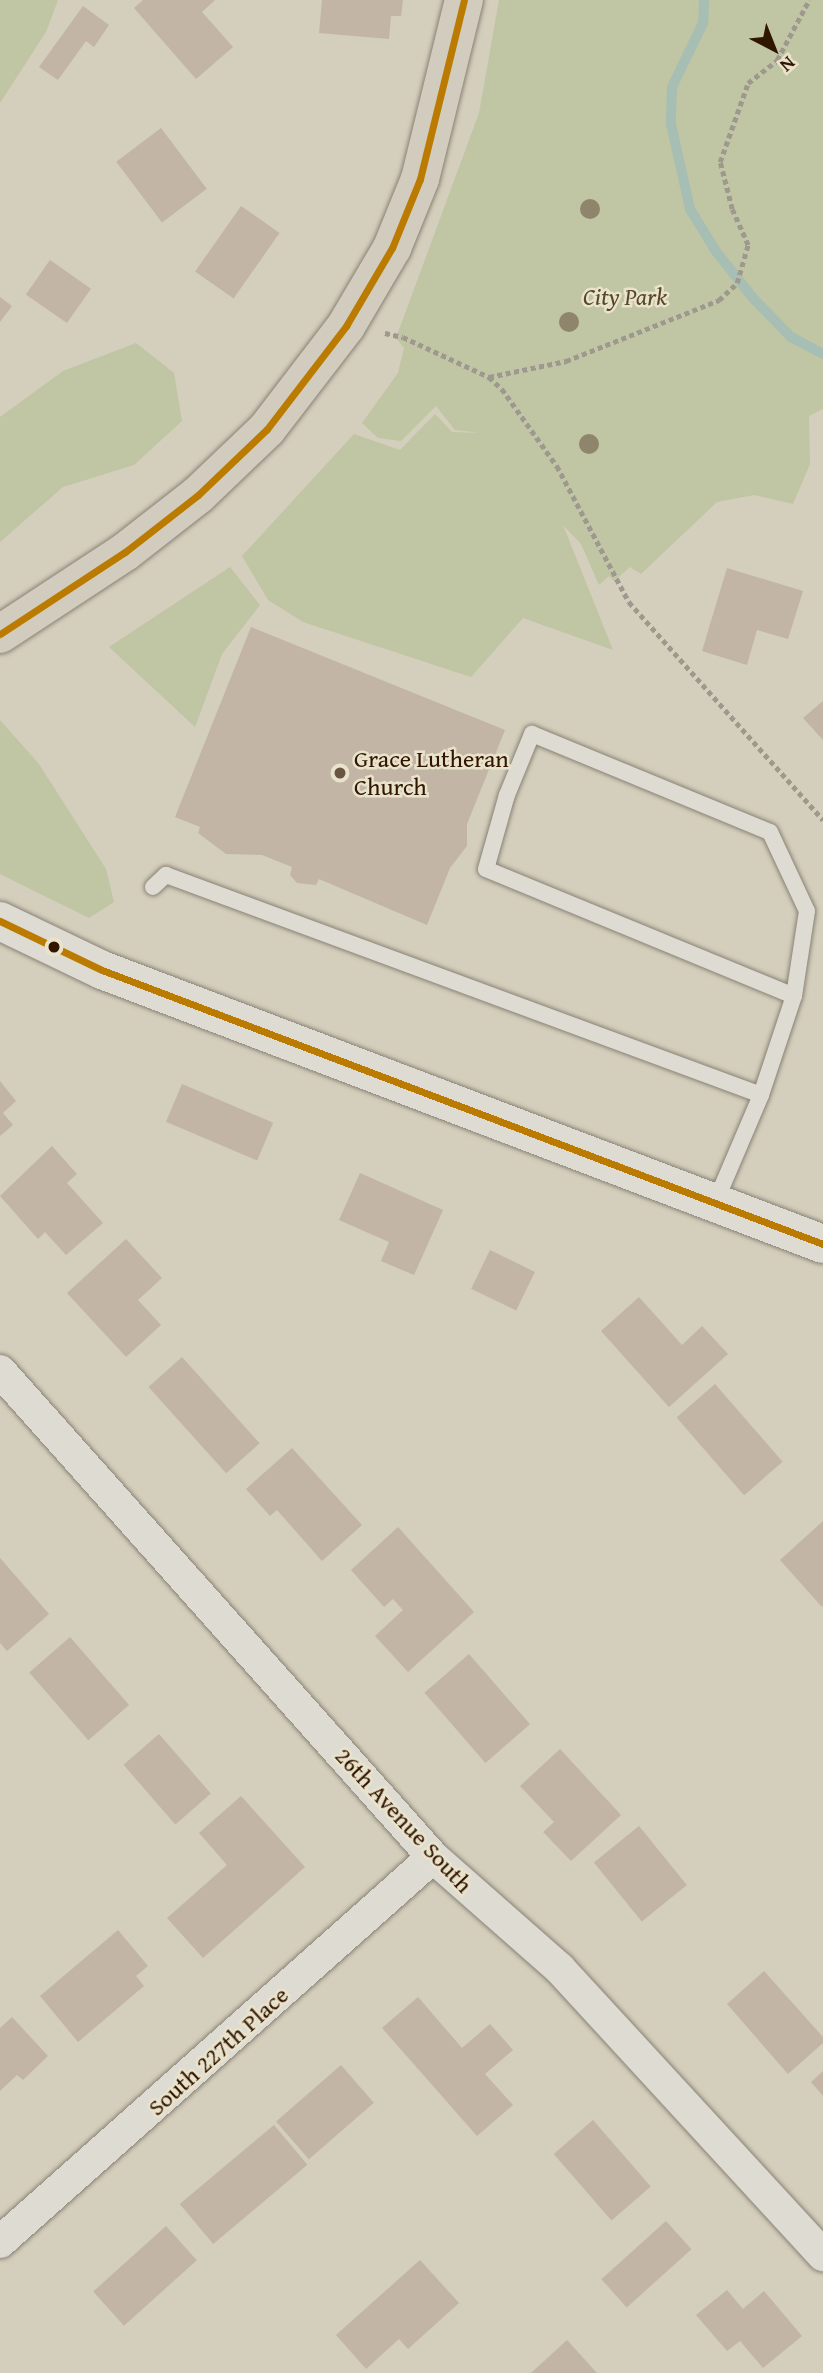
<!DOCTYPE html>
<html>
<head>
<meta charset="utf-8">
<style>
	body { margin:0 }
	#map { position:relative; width:823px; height:2373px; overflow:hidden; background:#d4cebc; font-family:"Gentium Book Plus",serif }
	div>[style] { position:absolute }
	.green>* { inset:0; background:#c0c5a3 }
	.stream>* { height:10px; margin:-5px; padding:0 5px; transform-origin:5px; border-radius:5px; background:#a7beb4 }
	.building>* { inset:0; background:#c2b5a5; transform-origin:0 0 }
	.path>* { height:4.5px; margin-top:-2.25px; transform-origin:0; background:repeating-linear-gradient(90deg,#9e988e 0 5px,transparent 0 8.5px) }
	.roads { filter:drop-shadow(0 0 2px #898276) drop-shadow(0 0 2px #898276) }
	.service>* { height:16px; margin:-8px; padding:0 8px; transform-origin:8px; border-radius:8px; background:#dedcd2 }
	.minor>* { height:32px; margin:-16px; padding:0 16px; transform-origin:16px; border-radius:16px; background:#dedcd2 }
	.tertiary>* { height:38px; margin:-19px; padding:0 19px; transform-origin:19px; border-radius:19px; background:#dedcd2 }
	.primary>* { height:38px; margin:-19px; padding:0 19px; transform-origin:19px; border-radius:19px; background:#d2ccbe }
	.bus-1>* { height:7px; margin:-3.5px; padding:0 3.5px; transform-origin:3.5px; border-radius:3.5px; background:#bb7a00 }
	.trees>* { width:20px; height:20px; margin:-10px; border-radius:50%; background:#8f846c }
	.dots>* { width:19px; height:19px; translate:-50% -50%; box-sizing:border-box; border:4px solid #eae3cc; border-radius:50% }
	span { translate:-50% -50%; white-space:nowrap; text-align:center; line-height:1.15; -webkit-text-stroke:5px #eae3cc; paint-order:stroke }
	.park-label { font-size:24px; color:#56472b; font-style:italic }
	.poi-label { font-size:24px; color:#301500 }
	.left { translate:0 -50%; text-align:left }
	.street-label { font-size:24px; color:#301500 }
	.north { position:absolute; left:739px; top:14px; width:70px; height:70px; -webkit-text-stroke:5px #eae3cc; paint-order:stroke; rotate:138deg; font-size:19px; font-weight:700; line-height:28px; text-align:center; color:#301500 }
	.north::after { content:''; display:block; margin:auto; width:24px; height:32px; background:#301500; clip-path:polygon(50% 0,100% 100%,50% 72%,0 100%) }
</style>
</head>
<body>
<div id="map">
	<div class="green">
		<i style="clip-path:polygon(0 0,58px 0,46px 32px,0 103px)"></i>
		<i style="clip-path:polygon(499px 0,823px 0,823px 409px,809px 416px,810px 464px,793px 504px,754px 495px,717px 502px,641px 574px,630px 567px,614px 581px,609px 576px,599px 585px,581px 544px,563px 525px,613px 650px,523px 618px,471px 677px,303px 622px,268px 600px,242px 556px,354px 434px,400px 450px,435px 414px,452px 432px,481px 433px,455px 430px,436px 406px,401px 441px,378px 438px,362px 423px,398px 373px,404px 348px,396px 338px,479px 113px)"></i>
		<i style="clip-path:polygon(136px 343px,174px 373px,182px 421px,134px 465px,63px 487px,0 542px,0 417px,63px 371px)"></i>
		<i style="clip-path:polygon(230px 567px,260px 605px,222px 654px,195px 727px,109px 647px)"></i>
		<i style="clip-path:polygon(0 720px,39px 764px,106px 869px,114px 902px,89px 918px,0 874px)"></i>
	</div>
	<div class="stream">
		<i style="left:704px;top:0;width:23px;rotate:92deg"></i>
		<i style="left:703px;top:23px;width:71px;rotate:115.8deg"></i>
		<i style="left:672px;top:87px;width:37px;rotate:92deg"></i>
		<i style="left:671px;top:124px;width:87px;rotate:77.4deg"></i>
		<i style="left:690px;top:209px;width:48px;rotate:58.6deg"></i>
		<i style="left:715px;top:250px;width:61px;rotate:51.6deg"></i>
		<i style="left:753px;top:298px;width:54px;rotate:45.7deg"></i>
		<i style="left:791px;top:337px;width:36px;rotate:28deg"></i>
	</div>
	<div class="building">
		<i style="clip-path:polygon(143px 0,215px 0,202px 12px,233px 47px,196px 79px,134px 8px)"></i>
		<i style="clip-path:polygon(322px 0,403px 0,401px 16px,391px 16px,389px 39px,319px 33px)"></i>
		<i style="clip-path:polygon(83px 6px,109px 25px,94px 47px,86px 41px,58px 80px,39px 67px)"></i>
		<i style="left:161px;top:128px;width:76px;height:56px;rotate:53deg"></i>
		<i style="left:241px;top:206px;width:47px;height:80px;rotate:35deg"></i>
		<i style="left:50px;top:260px;width:50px;height:42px;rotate:35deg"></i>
		<i style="clip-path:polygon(0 297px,12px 306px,0 322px)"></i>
		<i style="clip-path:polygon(727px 568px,803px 591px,788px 639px,757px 630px,747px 665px,702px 651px)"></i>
		<i style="clip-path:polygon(251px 627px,505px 730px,467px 824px,467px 846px,450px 868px,427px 925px,319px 879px,316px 885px,297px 883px,290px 875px,292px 867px,262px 855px,226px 854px,198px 833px,200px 827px,175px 817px)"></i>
		<i style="clip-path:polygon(823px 701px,823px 740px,803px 718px)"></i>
		<i style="clip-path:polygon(0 1081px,16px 1101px,3px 1113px,13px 1125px,0 1136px)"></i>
		<i style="left:182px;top:1084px;width:99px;height:41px;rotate:23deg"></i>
		<i style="clip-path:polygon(52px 1146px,77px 1174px,67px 1183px,103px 1223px,66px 1255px,45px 1232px,38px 1239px,0 1196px)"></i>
		<i style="clip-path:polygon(360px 1173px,443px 1210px,414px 1275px,381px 1261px,389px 1242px,339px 1220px)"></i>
		<i style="clip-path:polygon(126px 1239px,162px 1278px,138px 1300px,161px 1325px,126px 1357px,67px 1293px)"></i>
		<i style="left:490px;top:1250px;width:50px;height:43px;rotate:26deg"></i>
		<i style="clip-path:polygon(639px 1297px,682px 1345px,702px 1326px,728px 1354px,669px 1407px,601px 1331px)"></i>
		<i style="left:182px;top:1357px;width:116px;height:45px;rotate:48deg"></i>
		<i style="left:715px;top:1384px;width:103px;height:51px;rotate:49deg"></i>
		<i style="clip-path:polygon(292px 1448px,362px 1525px,322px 1561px,277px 1510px,270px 1516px,246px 1489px)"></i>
		<i style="clip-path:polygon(823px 1521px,823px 1605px,822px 1607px,780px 1560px)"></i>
		<i style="clip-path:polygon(398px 1527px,474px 1612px,408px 1672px,375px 1636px,403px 1610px,393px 1599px,384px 1607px,351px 1570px)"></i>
		<i style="clip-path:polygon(0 1558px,49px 1614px,7px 1651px,0 1643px)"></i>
		<i style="left:70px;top:1637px;width:90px;height:54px;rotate:49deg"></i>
		<i style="left:469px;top:1654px;width:93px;height:59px;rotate:49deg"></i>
		<i style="left:159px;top:1734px;width:79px;height:47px;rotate:49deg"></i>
		<i style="clip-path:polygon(560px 1749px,621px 1815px,571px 1861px,543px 1832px,554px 1822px,520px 1786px)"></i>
		<i style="clip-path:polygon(241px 1796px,305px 1867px,203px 1958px,167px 1918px,227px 1865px,199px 1833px)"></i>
		<i style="left:639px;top:1826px;width:76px;height:58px;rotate:51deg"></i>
		<i style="clip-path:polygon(118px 1930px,148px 1966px,136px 1976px,144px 1986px,78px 2042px,40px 1996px)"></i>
		<i style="clip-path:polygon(764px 1971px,823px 2037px,823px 2043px,788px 2074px,727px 2004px)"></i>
		<i style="clip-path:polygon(418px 1997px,462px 2048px,490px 2024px,513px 2050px,485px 2074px,513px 2105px,477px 2136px,382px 2028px)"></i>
		<i style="clip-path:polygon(12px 2017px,48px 2056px,23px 2080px,17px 2075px,0 2091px,0 2028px)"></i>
		<i style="left:341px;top:2065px;width:50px;height:86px;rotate:49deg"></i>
		<i style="clip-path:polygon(823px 2071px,823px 2096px,811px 2082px)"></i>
		<i style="left:593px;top:2120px;width:88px;height:52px;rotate:49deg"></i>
		<i style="left:274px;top:2125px;width:52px;height:123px;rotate:50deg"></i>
		<i style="left:666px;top:2221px;width:38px;height:87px;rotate:48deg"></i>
		<i style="left:166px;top:2226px;width:46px;height:98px;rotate:48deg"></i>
		<i style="clip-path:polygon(420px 2260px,459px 2303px,408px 2349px,399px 2339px,366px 2369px,336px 2335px)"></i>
		<i style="clip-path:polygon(727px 2290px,743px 2309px,764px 2291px,802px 2336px,763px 2368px,740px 2341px,727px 2351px,696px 2315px)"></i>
		<i style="clip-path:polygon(567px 2340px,597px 2373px,531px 2373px)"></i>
	</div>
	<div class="path">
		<i style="left:385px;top:333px;width:18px;rotate:13deg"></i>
		<i style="left:403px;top:337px;width:95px;rotate:24.9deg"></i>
		<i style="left:489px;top:377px;width:18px;rotate:43deg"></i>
		<i style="left:502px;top:389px;width:95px;rotate:54.5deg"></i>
		<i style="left:557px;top:466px;width:154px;rotate:62.1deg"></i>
		<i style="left:629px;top:602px;width:292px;rotate:48.3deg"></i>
		<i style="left:489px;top:377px;width:79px;rotate:-11.7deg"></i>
		<i style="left:566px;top:361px;width:165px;rotate:-21.7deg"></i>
		<i style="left:719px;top:300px;width:25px;rotate:-43deg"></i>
		<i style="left:737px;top:283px;width:40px;rotate:-74deg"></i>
		<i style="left:748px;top:245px;width:39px;rotate:-114deg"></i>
		<i style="left:732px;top:209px;width:49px;rotate:-104.3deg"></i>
		<i style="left:720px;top:162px;width:84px;rotate:-70.5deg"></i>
		<i style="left:748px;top:83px;width:37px;rotate:-38deg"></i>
		<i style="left:777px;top:60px;width:68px;rotate:-61.9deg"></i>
	</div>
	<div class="roads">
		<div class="service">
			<i style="left:532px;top:734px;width:257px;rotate:22.4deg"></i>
			<i style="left:770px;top:832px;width:87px;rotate:64.9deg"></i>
			<i style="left:807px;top:911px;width:86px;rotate:98.7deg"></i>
			<i style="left:794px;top:996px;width:333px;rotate:-157.6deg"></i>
			<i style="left:486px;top:869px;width:77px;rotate:-74.2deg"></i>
			<i style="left:507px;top:795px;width:66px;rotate:-67.7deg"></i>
			<i style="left:153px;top:887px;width:18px;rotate:-43deg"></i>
			<i style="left:166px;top:875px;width:634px;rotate:20.29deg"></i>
			<i style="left:715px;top:1203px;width:117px;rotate:-66.9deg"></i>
			<i style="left:761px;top:1095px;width:104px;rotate:-71.6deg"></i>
		</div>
		<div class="minor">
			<i style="left:0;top:1371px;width:651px;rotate:48.3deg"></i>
			<i style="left:433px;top:1857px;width:169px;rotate:41.4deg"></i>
			<i style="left:560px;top:1969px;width:389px;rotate:47.4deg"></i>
			<i style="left:0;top:2242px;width:579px;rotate:-41.64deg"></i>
		</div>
		<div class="tertiary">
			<i style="left:0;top:921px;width:113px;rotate:25.7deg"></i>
			<i style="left:102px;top:970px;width:771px;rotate:20.81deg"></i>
		</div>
		<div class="primary">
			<i style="left:0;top:634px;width:149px;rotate:-33.3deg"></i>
			<i style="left:125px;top:552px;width:93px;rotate:-38deg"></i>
			<i style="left:198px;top:495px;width:95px;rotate:-43.7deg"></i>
			<i style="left:267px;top:429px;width:130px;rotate:-52.5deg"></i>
			<i style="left:346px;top:326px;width:91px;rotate:-59.5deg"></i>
			<i style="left:392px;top:248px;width:74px;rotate:-67.9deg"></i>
			<i style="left:420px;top:179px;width:184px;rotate:-76.2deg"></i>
		</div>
	</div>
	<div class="bus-1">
		<i style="left:0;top:634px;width:149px;rotate:-33.3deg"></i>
		<i style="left:125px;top:552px;width:93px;rotate:-38deg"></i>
		<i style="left:198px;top:495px;width:95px;rotate:-43.7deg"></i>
		<i style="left:267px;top:429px;width:130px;rotate:-52.5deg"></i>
		<i style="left:346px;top:326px;width:91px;rotate:-59.5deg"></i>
		<i style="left:392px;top:248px;width:74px;rotate:-67.9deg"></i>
		<i style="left:420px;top:179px;width:184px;rotate:-76.2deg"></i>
		<i style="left:0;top:921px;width:113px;rotate:25.7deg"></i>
		<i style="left:102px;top:970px;width:771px;rotate:20.81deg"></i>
	</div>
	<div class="trees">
		<i style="left:590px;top:209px"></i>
		<i style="left:569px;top:322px"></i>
		<i style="left:589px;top:444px"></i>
	</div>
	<div class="dots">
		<i style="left:340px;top:773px;background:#695642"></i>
		<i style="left:54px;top:947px;background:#301500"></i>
	</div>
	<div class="park-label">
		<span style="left:625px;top:297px">City Park</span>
	</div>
	<div class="poi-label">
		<span class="left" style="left:354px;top:773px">Grace Lutheran<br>Church</span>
	</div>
	<div class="street-label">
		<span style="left:404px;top:1820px;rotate:47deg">26th Avenue South</span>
		<span style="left:218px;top:2051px;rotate:-42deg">South 227th Place</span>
	</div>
	<div class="north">N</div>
</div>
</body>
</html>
